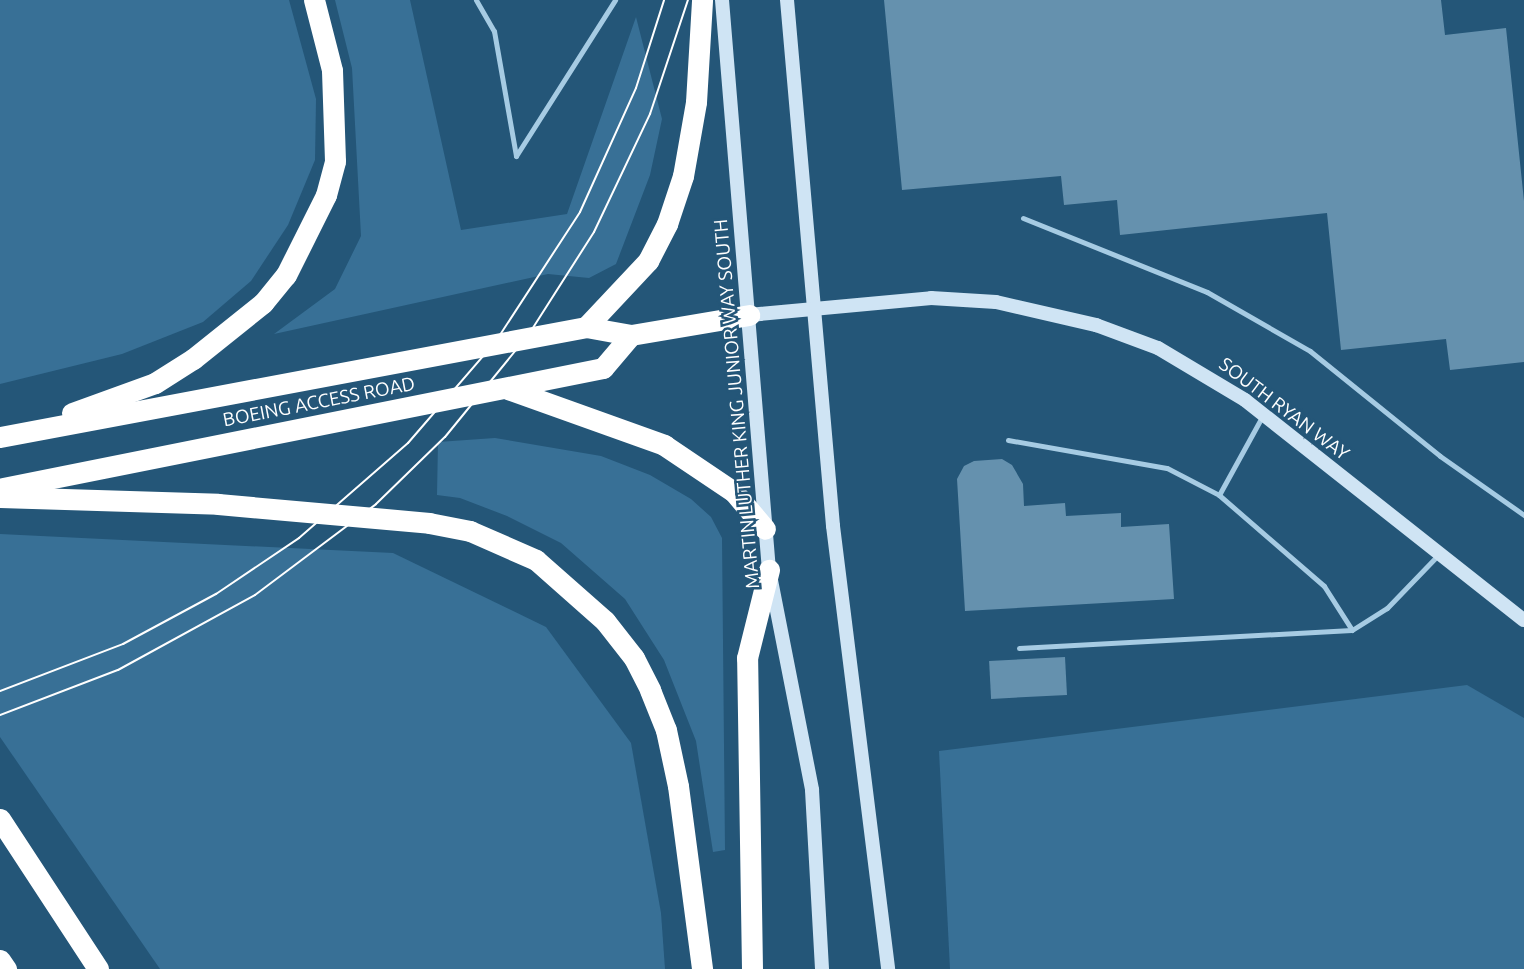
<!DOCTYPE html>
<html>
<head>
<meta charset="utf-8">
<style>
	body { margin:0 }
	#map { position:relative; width:1524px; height:969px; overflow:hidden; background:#245678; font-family:Ubuntu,sans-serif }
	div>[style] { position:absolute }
	.green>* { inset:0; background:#387096 }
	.building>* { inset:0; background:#6591ae; transform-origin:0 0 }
	.lane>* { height:5px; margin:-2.5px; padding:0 2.5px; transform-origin:2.5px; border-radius:2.5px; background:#a6cbe3 }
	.secondary>* { height:14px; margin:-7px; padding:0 7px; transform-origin:7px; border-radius:7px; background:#cfe4f4 }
	.highway>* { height:21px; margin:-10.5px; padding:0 10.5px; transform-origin:10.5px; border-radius:10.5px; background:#fff }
	.tram>* { height:2px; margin:-1px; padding:0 1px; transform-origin:1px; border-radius:1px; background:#fff }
	span { translate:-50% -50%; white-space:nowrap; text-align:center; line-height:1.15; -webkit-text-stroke:5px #245678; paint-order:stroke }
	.street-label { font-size:19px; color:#fff }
</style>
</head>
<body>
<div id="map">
	<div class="green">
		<i style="clip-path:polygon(0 0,289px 0,316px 99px,315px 160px,288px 225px,251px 281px,203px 322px,122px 354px,0 384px)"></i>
		<i style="clip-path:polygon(335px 0,410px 0,461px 230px,567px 214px,636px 17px,662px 119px,650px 175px,616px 264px,589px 278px,548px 274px,274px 334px,335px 289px,361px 236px,352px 68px)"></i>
		<i style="clip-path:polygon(495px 438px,601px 456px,650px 475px,691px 499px,711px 517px,722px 538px,725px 850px,713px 852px,696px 741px,664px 660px,625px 599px,561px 543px,507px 516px,460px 498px,437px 495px,438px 442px)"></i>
		<i style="clip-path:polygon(0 534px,393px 553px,546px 627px,631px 743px,661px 913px,665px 969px,160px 969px,0 737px)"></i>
		<i style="clip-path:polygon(1467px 685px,1524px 718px,1524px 969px,950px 969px,939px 751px)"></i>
	</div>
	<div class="building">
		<i style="clip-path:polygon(884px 0,1441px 0,1445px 35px,1506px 28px,1524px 201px,1524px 362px,1450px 370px,1446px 339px,1341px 350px,1327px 213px,1120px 235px,1117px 200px,1064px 205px,1061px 176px,902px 190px)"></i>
		<i style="clip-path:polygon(1002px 459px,1012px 465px,1023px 484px,1024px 506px,1065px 503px,1066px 516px,1121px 513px,1121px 527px,1169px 524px,1174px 599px,965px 611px,957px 479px,964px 466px,974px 461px)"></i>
		<i style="left:1065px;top:657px;width:38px;height:76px;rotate:87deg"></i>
	</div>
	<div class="lane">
		<i style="left:476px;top:0;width:36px;rotate:60deg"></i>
		<i style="left:494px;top:31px;width:127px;rotate:80deg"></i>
		<i style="left:516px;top:156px;width:185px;rotate:-57.6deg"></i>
		<i style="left:1023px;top:218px;width:198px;rotate:21.9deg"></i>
		<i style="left:1207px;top:292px;width:119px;rotate:29.8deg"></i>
		<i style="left:1310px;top:351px;width:167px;rotate:38.9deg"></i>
		<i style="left:1440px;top:456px;width:103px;rotate:35.1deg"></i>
		<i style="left:1008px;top:440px;width:161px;rotate:10deg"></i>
		<i style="left:1167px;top:468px;width:59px;rotate:27.4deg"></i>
		<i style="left:1219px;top:495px;width:139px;rotate:40.9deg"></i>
		<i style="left:1324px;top:586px;width:52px;rotate:57.5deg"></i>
		<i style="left:1219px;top:495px;width:91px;rotate:-61.2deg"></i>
		<i style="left:1019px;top:648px;width:333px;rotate:-3.1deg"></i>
		<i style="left:1352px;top:630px;width:41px;rotate:-32.2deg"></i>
		<i style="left:1387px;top:608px;width:74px;rotate:-46.1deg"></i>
	</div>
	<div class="secondary">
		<i style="left:722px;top:0;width:572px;rotate:85.29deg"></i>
		<i style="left:769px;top:570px;width:224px;rotate:78.9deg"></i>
		<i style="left:812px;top:790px;width:179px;rotate:86.8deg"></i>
		<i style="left:787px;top:0;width:528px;rotate:85deg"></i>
		<i style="left:833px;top:526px;width:446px;rotate:82.9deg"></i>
		<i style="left:749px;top:315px;width:183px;rotate:-5.3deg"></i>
		<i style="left:931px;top:298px;width:65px;rotate:3.5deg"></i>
		<i style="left:996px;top:302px;width:103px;rotate:13deg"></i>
		<i style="left:1096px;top:325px;width:66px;rotate:20.4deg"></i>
		<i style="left:1158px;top:348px;width:101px;rotate:30.9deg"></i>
		<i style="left:1245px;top:400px;width:355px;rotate:38.3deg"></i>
	</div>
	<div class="highway">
		<i style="left:586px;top:327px;width:91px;rotate:-46.8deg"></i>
		<i style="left:648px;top:261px;width:42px;rotate:-62.8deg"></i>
		<i style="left:667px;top:224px;width:51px;rotate:-71.6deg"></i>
		<i style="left:683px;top:176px;width:75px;rotate:-80deg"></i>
		<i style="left:696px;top:102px;width:102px;rotate:-86.6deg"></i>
		<i style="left:508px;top:389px;width:166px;rotate:19.7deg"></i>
		<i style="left:664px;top:445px;width:84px;rotate:33.9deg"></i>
		<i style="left:734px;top:492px;width:48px;rotate:50deg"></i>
		<i style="left:72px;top:413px;width:88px;rotate:-19.9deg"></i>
		<i style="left:155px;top:383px;width:45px;rotate:-32.3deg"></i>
		<i style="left:193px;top:359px;width:90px;rotate:-38.7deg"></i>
		<i style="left:263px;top:303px;width:36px;rotate:-51deg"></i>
		<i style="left:286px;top:275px;width:89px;rotate:-63.4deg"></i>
		<i style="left:326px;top:195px;width:35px;rotate:-75deg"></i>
		<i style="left:335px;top:161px;width:91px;rotate:-91.9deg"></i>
		<i style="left:332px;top:70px;width:72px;rotate:-104.4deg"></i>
		<i style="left:0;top:437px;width:596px;rotate:-10.63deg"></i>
		<i style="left:586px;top:327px;width:46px;rotate:10.1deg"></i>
		<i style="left:631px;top:335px;width:120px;rotate:-9.6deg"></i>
		<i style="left:3px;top:488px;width:612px;rotate:-11.31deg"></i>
		<i style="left:603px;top:368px;width:43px;rotate:-49.7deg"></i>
		<i style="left:0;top:497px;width:218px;rotate:1.8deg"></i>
		<i style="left:218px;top:504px;width:212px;rotate:5.1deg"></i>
		<i style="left:429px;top:523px;width:42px;rotate:11deg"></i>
		<i style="left:470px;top:531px;width:72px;rotate:23.7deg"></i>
		<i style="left:536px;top:560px;width:92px;rotate:41.5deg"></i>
		<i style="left:605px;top:621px;width:47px;rotate:51.9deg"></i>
		<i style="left:634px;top:658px;width:36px;rotate:63deg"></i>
		<i style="left:650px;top:690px;width:43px;rotate:68.2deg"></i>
		<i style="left:666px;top:730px;width:57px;rotate:77.9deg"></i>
		<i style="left:678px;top:786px;width:185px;rotate:82.5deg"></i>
		<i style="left:0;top:819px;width:179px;rotate:56.8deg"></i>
		<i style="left:0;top:960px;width:11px;rotate:56deg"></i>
		<i style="left:752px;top:969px;width:311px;rotate:-90.9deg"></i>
		<i style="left:747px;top:658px;width:91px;rotate:-76deg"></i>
	</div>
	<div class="tram">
		<i style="left:0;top:691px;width:132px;rotate:-20.9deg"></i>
		<i style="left:123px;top:644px;width:106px;rotate:-28.3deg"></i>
		<i style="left:216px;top:594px;width:100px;rotate:-34deg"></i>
		<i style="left:299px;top:538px;width:145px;rotate:-41.1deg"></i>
		<i style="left:408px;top:443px;width:135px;rotate:-49.2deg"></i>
		<i style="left:496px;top:341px;width:154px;rotate:-56.9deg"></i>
		<i style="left:580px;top:212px;width:136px;rotate:-65.7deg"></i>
		<i style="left:636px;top:88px;width:92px;rotate:-72.3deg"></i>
		<i style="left:0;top:715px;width:126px;rotate:-20.9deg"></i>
		<i style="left:118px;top:670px;width:156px;rotate:-28.7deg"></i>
		<i style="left:255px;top:595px;width:151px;rotate:-36.9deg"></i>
		<i style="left:376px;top:504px;width:96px;rotate:-44.2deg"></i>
		<i style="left:445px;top:437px;width:133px;rotate:-50.8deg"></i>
		<i style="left:529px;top:334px;width:121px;rotate:-57.5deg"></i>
		<i style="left:594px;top:232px;width:131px;rotate:-64.6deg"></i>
		<i style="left:650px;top:114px;width:120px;rotate:-71.6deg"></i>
	</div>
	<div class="street-label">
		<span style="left:319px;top:402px;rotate:-11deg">BOEING ACCESS ROAD</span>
		<span style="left:737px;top:404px;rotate:-95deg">MARTIN LUTHER KING JUNIOR WAY SOUTH</span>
		<span style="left:1284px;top:409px;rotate:37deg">SOUTH RYAN WAY</span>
	</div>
</div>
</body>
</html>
